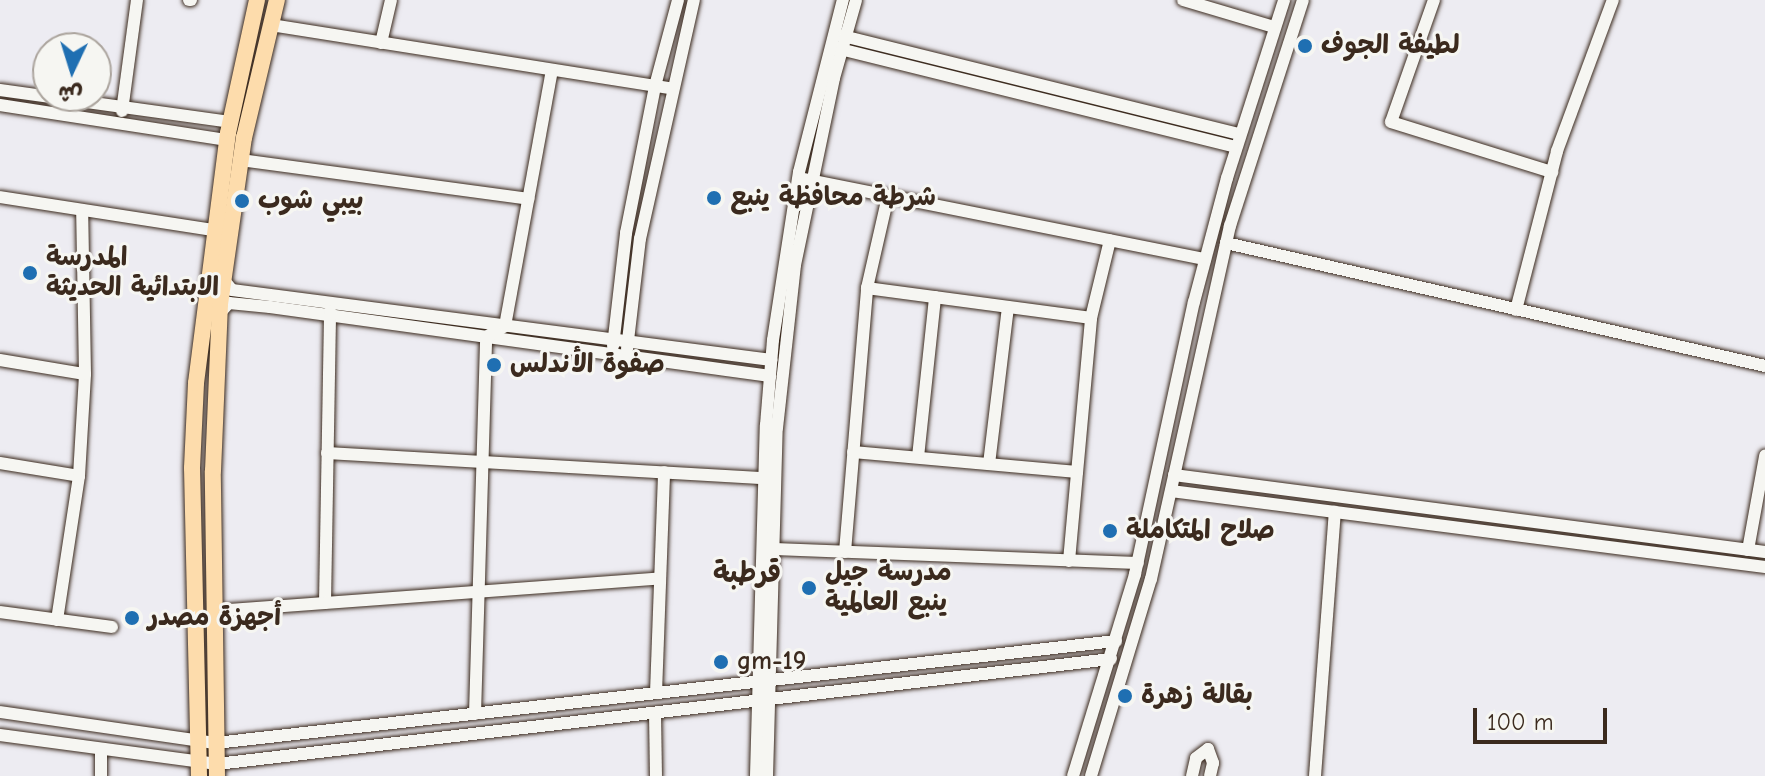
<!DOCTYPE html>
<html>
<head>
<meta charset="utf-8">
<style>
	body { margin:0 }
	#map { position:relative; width:1765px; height:776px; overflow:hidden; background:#edecf2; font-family:"Comic Neue","Playpen Sans Arabic",sans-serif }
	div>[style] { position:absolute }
	.roads { filter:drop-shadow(0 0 2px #3b2a1e) drop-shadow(0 0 2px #3b2a1e) }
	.minor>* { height:12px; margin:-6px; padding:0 6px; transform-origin:6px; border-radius:6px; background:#f6f6f2 }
	.major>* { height:16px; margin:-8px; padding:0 8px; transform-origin:8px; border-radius:8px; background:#fddcac }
	.dots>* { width:22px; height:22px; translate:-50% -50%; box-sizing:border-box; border:4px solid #f6f6f2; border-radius:50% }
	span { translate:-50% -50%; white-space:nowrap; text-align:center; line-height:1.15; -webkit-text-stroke:6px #f6f6f2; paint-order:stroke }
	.poi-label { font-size:26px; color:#3b2a1e; font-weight:700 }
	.left { translate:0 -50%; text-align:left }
	.neighbourhood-label { font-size:28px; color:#3b2a1e; font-weight:700 }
	.north { position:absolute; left:32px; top:32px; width:80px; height:80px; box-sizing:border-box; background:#f6f6f2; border:2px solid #aba49d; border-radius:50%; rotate:184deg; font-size:22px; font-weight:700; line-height:32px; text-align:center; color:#3b2a1e }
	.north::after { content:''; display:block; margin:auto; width:28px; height:36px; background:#1f6fb2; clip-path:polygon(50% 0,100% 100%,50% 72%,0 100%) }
	.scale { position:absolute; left:1473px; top:708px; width:134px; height:36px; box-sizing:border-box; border:4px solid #3b2a1e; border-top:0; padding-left:10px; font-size:24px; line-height:28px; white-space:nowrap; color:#3b2a1e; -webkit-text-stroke:6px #f6f6f2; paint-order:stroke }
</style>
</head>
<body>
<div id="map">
	<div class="roads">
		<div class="minor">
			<i style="left:189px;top:0;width:2px"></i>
			<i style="left:1183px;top:0;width:95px;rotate:16.5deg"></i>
			<i style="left:1434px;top:0;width:129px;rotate:109.4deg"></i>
			<i style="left:1391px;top:122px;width:169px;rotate:17.3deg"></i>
			<i style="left:271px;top:25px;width:405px;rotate:9deg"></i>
			<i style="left:839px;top:35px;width:413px;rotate:13.9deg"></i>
			<i style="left:381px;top:43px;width:44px;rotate:-76.9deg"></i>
			<i style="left:836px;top:48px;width:412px;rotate:13.9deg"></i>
			<i style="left:0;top:90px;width:232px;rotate:7.9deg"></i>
			<i style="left:0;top:105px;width:230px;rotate:8.8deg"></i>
			<i style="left:122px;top:111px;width:112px;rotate:-82.3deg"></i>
			<i style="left:241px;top:160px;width:290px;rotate:7.7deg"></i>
			<i style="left:804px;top:179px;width:409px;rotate:11.3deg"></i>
			<i style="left:0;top:197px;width:216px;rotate:8.8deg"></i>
			<i style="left:1226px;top:243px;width:553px;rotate:12.85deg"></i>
			<i style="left:223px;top:279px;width:14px;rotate:51deg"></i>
			<i style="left:232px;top:290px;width:544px;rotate:7.4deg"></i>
			<i style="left:867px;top:288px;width:226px;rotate:7.6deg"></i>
			<i style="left:1516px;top:310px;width:164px;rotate:-75.5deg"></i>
			<i style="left:1557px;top:151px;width:161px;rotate:-69.7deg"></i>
			<i style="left:219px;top:314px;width:15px;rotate:-48deg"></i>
			<i style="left:229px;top:303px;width:41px;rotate:5.6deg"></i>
			<i style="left:270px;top:307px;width:505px;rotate:7.86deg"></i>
			<i style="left:613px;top:346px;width:114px;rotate:-83.4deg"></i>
			<i style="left:626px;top:233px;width:150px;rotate:-78.8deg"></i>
			<i style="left:655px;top:86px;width:89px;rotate:-75deg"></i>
			<i style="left:627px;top:349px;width:111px;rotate:-83.3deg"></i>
			<i style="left:640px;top:239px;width:245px;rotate:-77.3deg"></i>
			<i style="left:0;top:360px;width:86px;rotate:9.4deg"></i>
			<i style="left:853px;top:452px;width:225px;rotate:5.1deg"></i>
			<i style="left:327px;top:453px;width:438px;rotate:3.3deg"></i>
			<i style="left:918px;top:457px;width:161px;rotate:-83.9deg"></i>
			<i style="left:0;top:463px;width:80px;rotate:9.3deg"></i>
			<i style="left:989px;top:464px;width:158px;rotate:-83.1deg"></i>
			<i style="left:1174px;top:475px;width:596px;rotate:7.42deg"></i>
			<i style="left:1171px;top:491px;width:599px;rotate:7.29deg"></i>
			<i style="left:774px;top:549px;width:364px;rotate:2.2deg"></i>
			<i style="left:1748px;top:550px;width:96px;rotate:-79.7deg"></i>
			<i style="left:845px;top:552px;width:265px;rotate:-85.2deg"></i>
			<i style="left:867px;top:288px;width:94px;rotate:-77.1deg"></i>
			<i style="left:1069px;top:561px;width:244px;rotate:-84.8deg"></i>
			<i style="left:1091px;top:318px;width:80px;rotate:-76.3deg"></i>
			<i style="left:325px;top:603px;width:292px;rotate:-89deg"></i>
			<i style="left:215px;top:611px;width:446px;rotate:-4.2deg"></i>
			<i style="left:0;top:612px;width:113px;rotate:7.6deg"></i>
			<i style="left:57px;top:620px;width:146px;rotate:-81.3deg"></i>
			<i style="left:79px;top:476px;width:102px;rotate:-86.6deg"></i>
			<i style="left:85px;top:374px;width:164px;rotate:-91deg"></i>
			<i style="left:656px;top:693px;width:221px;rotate:-87.9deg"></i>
			<i style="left:0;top:712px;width:218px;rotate:8.2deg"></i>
			<i style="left:216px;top:743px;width:906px;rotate:-6.47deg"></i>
			<i style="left:655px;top:713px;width:63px;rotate:89.1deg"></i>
			<i style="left:475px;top:714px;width:377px;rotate:-88.3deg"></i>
			<i style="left:486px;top:337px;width:22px;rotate:-30deg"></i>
			<i style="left:505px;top:326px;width:260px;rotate:-79.6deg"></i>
			<i style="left:0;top:735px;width:219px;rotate:7.6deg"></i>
			<i style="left:217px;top:764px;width:900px;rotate:-6.7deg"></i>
			<i style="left:101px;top:749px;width:27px;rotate:90deg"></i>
			<i style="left:756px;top:776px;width:351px;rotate:-88.4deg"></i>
			<i style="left:766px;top:425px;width:85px;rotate:-85.3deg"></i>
			<i style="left:773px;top:340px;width:170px;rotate:-81.2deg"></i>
			<i style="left:799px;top:172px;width:178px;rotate:-75.7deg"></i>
			<i style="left:767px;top:776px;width:348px;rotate:-88.4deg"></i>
			<i style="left:777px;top:428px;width:164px;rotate:-83.7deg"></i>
			<i style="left:795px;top:265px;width:191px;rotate:-78.2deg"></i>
			<i style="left:834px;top:78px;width:81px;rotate:-74.2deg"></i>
			<i style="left:1073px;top:776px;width:211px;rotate:-72.9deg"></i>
			<i style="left:1135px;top:574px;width:278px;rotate:-77.8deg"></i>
			<i style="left:1194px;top:302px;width:128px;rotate:-75.1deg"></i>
			<i style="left:1227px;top:178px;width:187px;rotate:-72.2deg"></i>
			<i style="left:1091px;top:776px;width:206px;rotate:-73.1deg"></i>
			<i style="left:1151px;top:579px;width:362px;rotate:-77.4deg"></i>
			<i style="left:1230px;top:226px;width:237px;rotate:-72.1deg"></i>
			<i style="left:1192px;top:776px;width:18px;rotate:-77deg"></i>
			<i style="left:1196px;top:758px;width:15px;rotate:-37deg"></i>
			<i style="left:1208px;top:749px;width:15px;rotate:70deg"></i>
			<i style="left:1213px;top:763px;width:13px;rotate:103deg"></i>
			<i style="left:1315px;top:776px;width:265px;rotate:-85.7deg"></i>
		</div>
		<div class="major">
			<i style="left:199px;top:776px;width:308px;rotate:-91.3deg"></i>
			<i style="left:192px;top:468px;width:85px;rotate:-87.3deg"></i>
			<i style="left:196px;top:383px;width:252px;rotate:-82.7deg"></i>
			<i style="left:228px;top:133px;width:136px;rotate:-77.7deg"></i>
			<i style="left:217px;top:776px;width:305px;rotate:-90.8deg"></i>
			<i style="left:213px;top:471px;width:167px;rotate:-87.6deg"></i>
			<i style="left:220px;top:304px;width:168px;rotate:-81.8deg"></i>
			<i style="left:244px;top:138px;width:142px;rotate:-76.6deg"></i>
		</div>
	</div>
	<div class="dots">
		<i style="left:1305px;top:46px;background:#1f6fb2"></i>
		<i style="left:714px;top:198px;background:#1f6fb2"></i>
		<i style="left:242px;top:201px;background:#1f6fb2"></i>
		<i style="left:30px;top:273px;background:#1f6fb2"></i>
		<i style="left:494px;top:365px;background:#1f6fb2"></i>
		<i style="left:1110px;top:531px;background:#1f6fb2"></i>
		<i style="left:809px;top:588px;background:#1f6fb2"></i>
		<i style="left:132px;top:618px;background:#1f6fb2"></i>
		<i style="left:721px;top:662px;background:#1f6fb2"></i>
		<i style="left:1125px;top:696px;background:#1f6fb2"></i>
	</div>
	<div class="poi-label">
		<span class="left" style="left:1321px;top:46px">لطيفة الجوف</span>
		<span class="left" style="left:730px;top:198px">شرطة محافظة ينبع</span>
		<span class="left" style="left:258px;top:201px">بيبي شوب</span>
		<span class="left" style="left:46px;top:273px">المدرسة<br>الابتدائية الحديثة</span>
		<span class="left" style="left:510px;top:365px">صفوة الأندلس</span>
		<span class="left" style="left:1126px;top:531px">صلاح المتكاملة</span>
		<span class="left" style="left:825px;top:588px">مدرسة جيل<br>ينبع العالمية</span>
		<span class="left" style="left:148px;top:618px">أجهزة مصدر</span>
		<span class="left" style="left:737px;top:662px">gm-19</span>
		<span class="left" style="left:1141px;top:696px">بقالة زهرة</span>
	</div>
	<div class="neighbourhood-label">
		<span style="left:747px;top:573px">قرطبة</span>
	</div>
	<div class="north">ش</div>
	<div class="scale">100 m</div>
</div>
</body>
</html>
